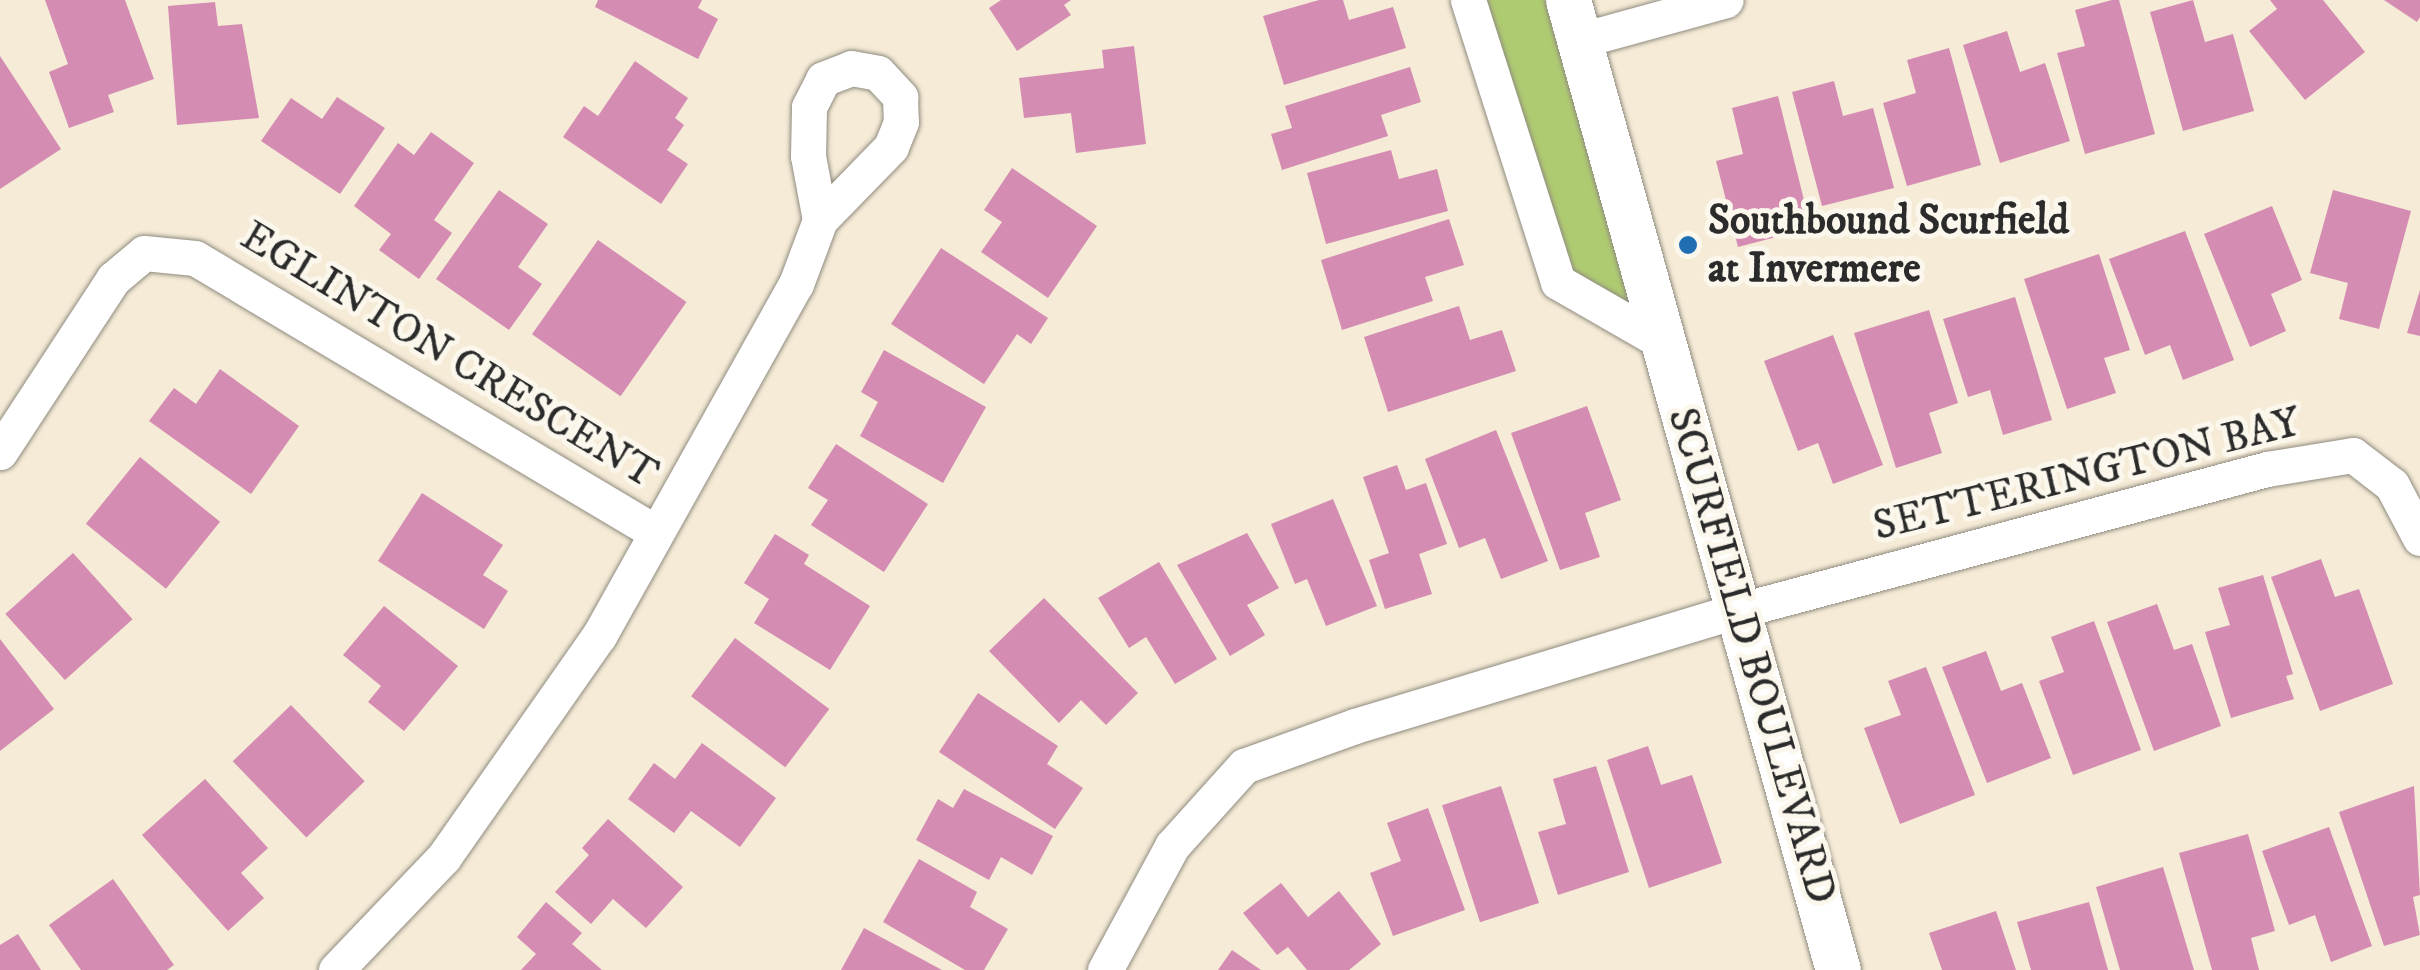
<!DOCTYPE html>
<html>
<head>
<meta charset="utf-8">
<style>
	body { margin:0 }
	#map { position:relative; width:2420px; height:970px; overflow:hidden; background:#f5ebd6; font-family:"IM FELL DW Pica",serif }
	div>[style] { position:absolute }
	.green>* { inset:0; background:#afcb71 }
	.building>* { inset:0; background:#d48cb2; transform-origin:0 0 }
	.roads { filter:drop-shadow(0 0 2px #908b80) drop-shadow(0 0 2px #908b80) }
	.minor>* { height:35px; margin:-17.5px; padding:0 17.5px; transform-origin:17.5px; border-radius:17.5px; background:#fff }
	.tertiary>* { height:45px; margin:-22.5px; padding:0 22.5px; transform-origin:22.5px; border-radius:22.5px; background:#fff }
	.dots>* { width:28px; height:28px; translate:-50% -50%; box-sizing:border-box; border:5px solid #fbf7ec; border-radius:50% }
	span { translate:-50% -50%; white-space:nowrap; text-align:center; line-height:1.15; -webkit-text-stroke:10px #fbf7ec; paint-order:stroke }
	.poi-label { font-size:42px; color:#2b2b2b; font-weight:700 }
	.left { translate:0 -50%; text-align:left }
	.street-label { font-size:42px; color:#2b2b2b }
</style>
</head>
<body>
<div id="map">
	<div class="green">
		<i style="clip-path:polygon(1468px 0,1568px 0,1664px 343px,1558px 282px)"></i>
	</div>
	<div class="building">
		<i style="clip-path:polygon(45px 0,125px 0,154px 79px,108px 95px,114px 112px,69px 128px,49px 72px,68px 64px)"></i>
		<i style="clip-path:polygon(598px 0,702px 0,698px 8px,718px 19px,698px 59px,595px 7px)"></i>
		<i style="clip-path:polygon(1001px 0,1071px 0,1064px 5px,1071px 15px,1017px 51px,989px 8px)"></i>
		<i style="clip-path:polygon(1319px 0,1343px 0,1349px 20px,1393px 7px,1406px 48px,1284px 85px,1263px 16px)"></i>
		<i style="clip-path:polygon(2112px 0,2119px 0,2155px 134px,2085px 154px,2057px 53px,2085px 46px,2075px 10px)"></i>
		<i style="clip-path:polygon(2193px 0,2205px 42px,2233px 34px,2254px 111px,2183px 131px,2150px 12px)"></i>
		<i style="clip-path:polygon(2270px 0,2323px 0,2365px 52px,2305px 100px,2249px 31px,2277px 9px)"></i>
		<i style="clip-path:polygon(2384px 0,2420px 0,2420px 17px,2417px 22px)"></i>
		<i style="clip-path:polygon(215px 2px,218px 26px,242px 24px,259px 118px,177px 125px,168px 6px)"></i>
		<i style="clip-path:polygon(2007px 31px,2020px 72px,2045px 63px,2070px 141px,2000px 163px,1963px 45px)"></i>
		<i style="clip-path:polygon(1134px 46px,1146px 144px,1076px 153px,1071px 113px,1024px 118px,1019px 78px,1104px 68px,1102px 50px)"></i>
		<i style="clip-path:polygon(1949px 48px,1981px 165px,1907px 186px,1883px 103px,1916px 93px,1907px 60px)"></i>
		<i style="clip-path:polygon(0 56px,61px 149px,0 189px)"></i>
		<i style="clip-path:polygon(635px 61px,688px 98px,675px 118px,684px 125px,667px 150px,688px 164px,661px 204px,563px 137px,584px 106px,598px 116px)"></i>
		<i style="clip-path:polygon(1410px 67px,1421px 102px,1381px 115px,1388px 136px,1282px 170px,1271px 134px,1292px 128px,1285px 106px)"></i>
		<i style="clip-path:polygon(1834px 81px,1843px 116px,1873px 108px,1894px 188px,1822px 206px,1792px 92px)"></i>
		<i style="clip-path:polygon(1778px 96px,1811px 228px,1738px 247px,1716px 161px,1743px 154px,1732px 108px)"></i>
		<i style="clip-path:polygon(337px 97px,385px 128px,340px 194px,261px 141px,291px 98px,322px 119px)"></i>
		<i style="clip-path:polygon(431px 132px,474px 163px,434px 220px,452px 233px,419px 279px,379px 250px,391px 234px,354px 206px,398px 143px,414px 155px)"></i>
		<i style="clip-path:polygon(1391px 150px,1399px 179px,1437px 169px,1448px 211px,1326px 244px,1307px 173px)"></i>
		<i style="clip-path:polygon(1012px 168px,1097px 226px,1048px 298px,981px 252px,1002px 222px,984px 210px)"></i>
		<i style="clip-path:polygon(499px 190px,548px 224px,518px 267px,542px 284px,509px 330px,436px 279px)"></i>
		<i style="clip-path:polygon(2333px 190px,2411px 211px,2379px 329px,2339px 319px,2348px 283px,2310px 273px)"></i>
		<i style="clip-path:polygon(2272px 206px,2302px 280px,2271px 294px,2286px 331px,2250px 347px,2204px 234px)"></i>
		<i style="clip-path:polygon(1449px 219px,1464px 265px,1425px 277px,1433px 301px,1342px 330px,1321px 260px)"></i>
		<i style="clip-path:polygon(2185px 231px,2234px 360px,2183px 380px,2170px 345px,2145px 355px,2109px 259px)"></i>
		<i style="left:598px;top:240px;width:108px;height:115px;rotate:35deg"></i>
		<i style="clip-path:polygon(941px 248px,1048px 318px,1031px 344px,1017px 334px,984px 384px,891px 324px)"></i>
		<i style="clip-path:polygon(2099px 254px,2130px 350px,2104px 358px,2116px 393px,2067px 409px,2024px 279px)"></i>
		<i style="clip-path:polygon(2420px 290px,2420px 336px,2407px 333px)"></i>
		<i style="clip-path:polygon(2015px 297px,2052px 420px,2003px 435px,1990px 390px,1968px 397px,1943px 319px)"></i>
		<i style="clip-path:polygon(1459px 306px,1470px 340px,1502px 330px,1516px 371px,1388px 412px,1364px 337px)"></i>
		<i style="clip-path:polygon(1929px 310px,1958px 403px,1929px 413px,1942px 453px,1896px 468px,1854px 333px)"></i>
		<i style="clip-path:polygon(1833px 335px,1883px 465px,1833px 484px,1818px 443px,1798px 451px,1764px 361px)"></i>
		<i style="clip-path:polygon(884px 350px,986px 407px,943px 483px,860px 436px,878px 402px,861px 392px)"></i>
		<i style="clip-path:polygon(220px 369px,299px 426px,251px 494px,149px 421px,174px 388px,196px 404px)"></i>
		<i style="clip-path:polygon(1587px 406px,1621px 500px,1585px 513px,1600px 557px,1560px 570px,1511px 433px)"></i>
		<i style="clip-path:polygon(1496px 430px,1548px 561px,1501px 579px,1485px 538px,1459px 548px,1425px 459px)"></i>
		<i style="clip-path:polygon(836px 444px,928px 504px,884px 572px,811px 525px,828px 500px,808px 488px)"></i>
		<i style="left:140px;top:457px;width:103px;height:86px;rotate:39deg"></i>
		<i style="clip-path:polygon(1397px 465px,1406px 490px,1426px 483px,1447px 544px,1419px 554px,1432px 594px,1385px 609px,1369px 560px,1389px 553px,1363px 477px)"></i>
		<i style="clip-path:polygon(422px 493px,503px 545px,483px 575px,508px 591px,484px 629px,378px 561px)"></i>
		<i style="clip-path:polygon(1333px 499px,1377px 606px,1326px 626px,1307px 579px,1295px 584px,1271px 524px)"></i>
		<i style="clip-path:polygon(1247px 533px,1279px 588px,1247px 605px,1265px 635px,1230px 656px,1177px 565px)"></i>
		<i style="clip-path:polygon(775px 534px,809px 555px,804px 564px,870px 606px,830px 670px,754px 623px,769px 599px,744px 583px)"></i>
		<i style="left:73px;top:553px;width:89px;height:91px;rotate:48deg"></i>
		<i style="clip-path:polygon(2321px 559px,2335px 597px,2359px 589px,2393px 684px,2320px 711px,2271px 577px)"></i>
		<i style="clip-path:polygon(1159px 562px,1217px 659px,1175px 684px,1146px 637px,1129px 648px,1098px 598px)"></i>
		<i style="clip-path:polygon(2263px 575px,2293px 674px,2286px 676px,2294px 699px,2231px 718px,2205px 632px,2230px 625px,2218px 588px)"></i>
		<i style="clip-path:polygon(1044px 598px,1138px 693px,1106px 725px,1081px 700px,1059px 723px,989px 651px)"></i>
		<i style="clip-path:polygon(2157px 604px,2174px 650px,2192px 644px,2221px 726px,2154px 751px,2107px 622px)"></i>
		<i style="clip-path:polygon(384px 606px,458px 666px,404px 731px,368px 702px,381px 686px,343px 655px)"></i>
		<i style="clip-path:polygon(2094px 621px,2141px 750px,2073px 775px,2039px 681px,2064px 672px,2051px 637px)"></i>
		<i style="left:735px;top:638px;width:118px;height:73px;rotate:37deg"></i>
		<i style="clip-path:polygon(0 639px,54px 709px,0 751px)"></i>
		<i style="clip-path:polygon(1986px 651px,2001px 691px,2022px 683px,2051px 758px,1987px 783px,1942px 667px)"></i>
		<i style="clip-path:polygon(1926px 667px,1975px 795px,1900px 824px,1864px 728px,1901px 715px,1888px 681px)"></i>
		<i style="clip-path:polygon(978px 693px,1058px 746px,1047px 764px,1083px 788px,1055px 829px,939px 752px)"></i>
		<i style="left:291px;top:705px;width:106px;height:81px;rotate:46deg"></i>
		<i style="clip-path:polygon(702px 743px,776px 798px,740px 847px,691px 811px,674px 833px,628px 799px,654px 763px,675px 779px)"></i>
		<i style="clip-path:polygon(1648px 746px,1661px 785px,1692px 775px,1722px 863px,1649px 888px,1607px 760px)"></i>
		<i style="clip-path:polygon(1596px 766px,1629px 872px,1558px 895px,1538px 832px,1566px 824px,1553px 779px)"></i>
		<i style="clip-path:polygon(205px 779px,268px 848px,241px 873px,264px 898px,228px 931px,142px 835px)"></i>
		<i style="left:1501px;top:786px;width:123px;height:62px;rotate:72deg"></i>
		<i style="clip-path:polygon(2414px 786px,2420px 895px,2413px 897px,2420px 935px,2384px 946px,2339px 812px)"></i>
		<i style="clip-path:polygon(964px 789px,1053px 836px,1032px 875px,1001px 857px,989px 880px,916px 840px,938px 799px,953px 808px)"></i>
		<i style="clip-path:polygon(1428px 808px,1465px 910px,1393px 936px,1370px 873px,1401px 861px,1387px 823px)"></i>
		<i style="clip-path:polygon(608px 819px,683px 887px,646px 928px,613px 899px,591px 924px,555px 892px,589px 855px,582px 848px)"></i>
		<i style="clip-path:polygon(2329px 827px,2372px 946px,2331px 962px,2315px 915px,2289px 925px,2262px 851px)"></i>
		<i style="clip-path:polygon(2248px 834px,2275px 931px,2251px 938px,2259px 970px,2212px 970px,2179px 853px)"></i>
		<i style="clip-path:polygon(919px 859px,977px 892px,970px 907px,1008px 929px,984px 970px,965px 970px,883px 922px)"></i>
		<i style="clip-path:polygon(2163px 867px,2194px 970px,2120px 970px,2096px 887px)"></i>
		<i style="clip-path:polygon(113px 879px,174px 965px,167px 970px,81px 970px,49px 925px)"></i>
		<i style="clip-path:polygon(1281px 883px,1308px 917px,1339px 891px,1381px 944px,1349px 970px,1307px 970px,1288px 947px,1277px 955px,1243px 913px)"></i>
		<i style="clip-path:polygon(546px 902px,582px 933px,572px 944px,602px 970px,521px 970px,536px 954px,517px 937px)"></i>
		<i style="clip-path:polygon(2089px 902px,2108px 970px,2031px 970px,2017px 922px)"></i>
		<i style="clip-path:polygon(1996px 911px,2016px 970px,1942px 970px,1929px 933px)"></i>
		<i style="clip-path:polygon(864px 928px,942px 970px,841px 970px)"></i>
		<i style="clip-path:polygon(18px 934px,41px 970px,0 970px,0 945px)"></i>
		<i style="clip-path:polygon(1232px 950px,1261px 970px,1218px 970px)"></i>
	</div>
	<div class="roads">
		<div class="minor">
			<i style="left:1468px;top:0;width:296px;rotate:72.3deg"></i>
			<i style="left:1558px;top:282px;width:122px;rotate:29.9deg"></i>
			<i style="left:1581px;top:40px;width:150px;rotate:-15.4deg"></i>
			<i style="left:851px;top:68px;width:27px;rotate:10deg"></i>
			<i style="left:878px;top:73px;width:33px;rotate:47deg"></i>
			<i style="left:900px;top:97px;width:25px;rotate:88deg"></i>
			<i style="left:901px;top:122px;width:27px;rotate:112deg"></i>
			<i style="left:891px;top:147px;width:102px;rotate:134.2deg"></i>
			<i style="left:820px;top:220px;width:65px;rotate:-100.6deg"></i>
			<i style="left:808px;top:156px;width:49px;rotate:-88.8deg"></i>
			<i style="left:809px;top:107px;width:31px;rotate:-63deg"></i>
			<i style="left:823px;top:79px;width:30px;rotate:-21deg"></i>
			<i style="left:0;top:452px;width:207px;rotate:-56.8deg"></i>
			<i style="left:113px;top:279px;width:40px;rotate:-40deg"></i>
			<i style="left:144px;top:253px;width:51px;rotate:5.6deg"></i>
			<i style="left:195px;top:258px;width:535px;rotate:30.78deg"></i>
			<i style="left:336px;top:970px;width:156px;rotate:-46.3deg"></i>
			<i style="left:444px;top:857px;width:270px;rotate:-55deg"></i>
			<i style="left:599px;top:636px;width:403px;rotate:-60.8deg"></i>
			<i style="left:796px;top:284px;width:68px;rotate:-69.4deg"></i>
			<i style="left:1105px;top:970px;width:141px;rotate:-61.6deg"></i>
			<i style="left:1172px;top:846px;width:108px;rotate:-48deg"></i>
			<i style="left:1244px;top:766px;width:118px;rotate:-19.8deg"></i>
			<i style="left:1355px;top:726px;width:399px;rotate:-16.8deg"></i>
			<i style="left:1737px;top:611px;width:549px;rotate:-15deg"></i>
			<i style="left:2267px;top:469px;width:87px;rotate:-9.2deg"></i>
			<i style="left:2353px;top:455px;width:49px;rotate:37.6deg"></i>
			<i style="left:2392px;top:485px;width:60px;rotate:62.2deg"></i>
		</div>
		<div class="tertiary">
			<i style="left:1568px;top:0;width:1007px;rotate:74.45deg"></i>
		</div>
	</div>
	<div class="dots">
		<i style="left:1688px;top:245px;background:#1f6fb2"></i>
	</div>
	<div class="poi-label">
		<span class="left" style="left:1708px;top:245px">Southbound Scurfield<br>at Invermere</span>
	</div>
	<div class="street-label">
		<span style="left:449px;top:356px;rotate:31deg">EGLINTON CRESCENT</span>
		<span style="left:2087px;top:475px;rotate:-14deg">SETTERINGTON BAY</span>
		<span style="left:1751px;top:656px;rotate:74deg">SCURFIELD BOULEVARD</span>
	</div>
</div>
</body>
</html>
